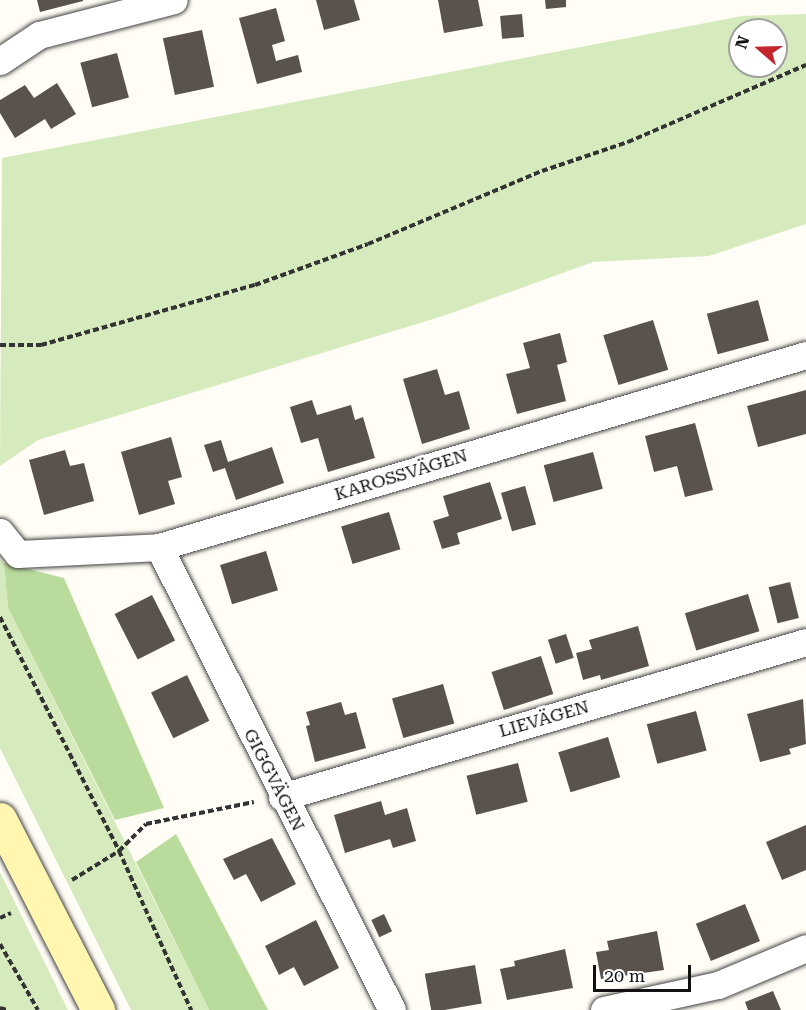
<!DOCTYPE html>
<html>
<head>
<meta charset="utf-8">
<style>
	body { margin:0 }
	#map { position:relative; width:806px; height:1010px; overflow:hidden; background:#fffdf5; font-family:"Roboto Serif",serif }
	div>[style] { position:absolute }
	.green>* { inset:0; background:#d5ebbd }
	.forest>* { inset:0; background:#b9dc9c }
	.building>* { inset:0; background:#5a524d; transform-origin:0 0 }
	.path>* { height:4px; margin-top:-2px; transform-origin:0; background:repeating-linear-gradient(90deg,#333 0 6px,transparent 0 9px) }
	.roads { filter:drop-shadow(0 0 2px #444) drop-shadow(0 0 2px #444) }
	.street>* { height:27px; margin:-13.5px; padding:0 13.5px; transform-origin:13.5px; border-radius:13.5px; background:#fff }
	.secondary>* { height:33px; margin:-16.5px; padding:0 16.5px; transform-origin:16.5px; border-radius:16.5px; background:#fff6b0 }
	span { translate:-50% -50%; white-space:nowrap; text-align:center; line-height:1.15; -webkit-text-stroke:6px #fff; paint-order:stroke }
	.street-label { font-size:18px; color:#111 }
	.north { position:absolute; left:728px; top:18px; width:60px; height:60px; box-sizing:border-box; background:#fff; border:2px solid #a0a0a0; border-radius:50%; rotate:290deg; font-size:16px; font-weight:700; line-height:24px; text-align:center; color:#111 }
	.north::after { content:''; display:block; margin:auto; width:21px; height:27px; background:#c4262e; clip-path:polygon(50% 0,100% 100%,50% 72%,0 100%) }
	.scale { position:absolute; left:593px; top:965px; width:98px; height:27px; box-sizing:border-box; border:3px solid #111; border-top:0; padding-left:8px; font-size:18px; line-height:21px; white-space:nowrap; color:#111; -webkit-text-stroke:4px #fff; paint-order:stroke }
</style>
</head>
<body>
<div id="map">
	<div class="green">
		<i style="clip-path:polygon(evenodd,806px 14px,806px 224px,709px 256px,593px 262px,446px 315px,38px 440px,0 466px,2px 158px,742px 16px,806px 14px,740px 30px,776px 30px,776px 66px,740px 66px,740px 30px)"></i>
		<i style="clip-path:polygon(0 559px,4px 563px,8px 608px,209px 1010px,131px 1010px,0 748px)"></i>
		<i style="clip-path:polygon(0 872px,68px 1010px,0 1010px)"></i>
	</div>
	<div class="forest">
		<i style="clip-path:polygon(4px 563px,64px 578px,164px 808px,115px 820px,8px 608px)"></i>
		<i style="clip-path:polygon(176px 834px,268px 1010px,209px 1010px,136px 862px)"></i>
	</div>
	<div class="building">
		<i style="clip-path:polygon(37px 0,83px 0,83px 1px,40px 12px)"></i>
		<i style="clip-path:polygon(316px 0,354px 0,360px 20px,324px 30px)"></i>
		<i style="clip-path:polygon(438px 0,478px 0,483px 26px,444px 33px)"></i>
		<i style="clip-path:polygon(545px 0,566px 0,566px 7px,546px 9px)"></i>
		<i style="clip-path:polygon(276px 8px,285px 41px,272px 45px,276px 61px,298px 55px,302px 72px,257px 84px,239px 18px)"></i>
		<i style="left:522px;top:14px;width:23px;height:22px;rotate:85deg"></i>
		<i style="left:202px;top:30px;width:58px;height:40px;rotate:78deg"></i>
		<i style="left:117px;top:53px;width:46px;height:38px;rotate:75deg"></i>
		<i style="clip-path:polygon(57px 83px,76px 114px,51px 129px,45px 119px,15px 138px,0 113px,0 100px,25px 85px,34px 98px)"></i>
		<i style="left:758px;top:300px;width:42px;height:53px;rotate:75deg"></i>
		<i style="left:653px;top:320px;width:52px;height:52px;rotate:73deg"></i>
		<i style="clip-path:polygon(560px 333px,567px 362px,557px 365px,566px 401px,517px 414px,506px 374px,530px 368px,523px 343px)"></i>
		<i style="clip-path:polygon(437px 369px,445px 395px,459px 391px,470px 429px,422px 444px,403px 379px)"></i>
		<i style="clip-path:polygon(806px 390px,806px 434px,758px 447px,747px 406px)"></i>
		<i style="clip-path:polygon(312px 400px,317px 415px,351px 405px,355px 420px,363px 417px,375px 458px,328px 472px,318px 438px,301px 443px,290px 407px)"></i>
		<i style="clip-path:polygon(695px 423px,713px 490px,685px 497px,677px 466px,654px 472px,645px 436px)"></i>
		<i style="clip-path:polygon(171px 437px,182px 477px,168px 481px,175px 504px,139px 515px,121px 452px)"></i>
		<i style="clip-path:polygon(221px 440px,228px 462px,272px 447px,284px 483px,236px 500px,225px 468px,213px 472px,204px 445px)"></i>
		<i style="clip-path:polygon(65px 450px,70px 466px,84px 463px,94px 501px,44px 515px,29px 460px)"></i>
		<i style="left:593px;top:452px;width:38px;height:51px;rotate:75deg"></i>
		<i style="clip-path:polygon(490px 482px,502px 519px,457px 533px,460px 544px,442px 549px,433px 521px,449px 516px,443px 496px)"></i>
		<i style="left:525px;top:486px;width:40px;height:25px;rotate:74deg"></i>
		<i style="left:389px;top:512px;width:39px;height:50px;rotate:73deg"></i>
		<i style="left:266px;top:551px;width:41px;height:48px;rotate:73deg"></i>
		<i style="left:790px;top:582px;width:37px;height:22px;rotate:76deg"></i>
		<i style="left:748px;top:594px;width:39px;height:66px;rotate:73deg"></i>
		<i style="left:152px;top:595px;width:51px;height:42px;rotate:63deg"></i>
		<i style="clip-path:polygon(638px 626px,649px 666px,601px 680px,600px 675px,583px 680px,576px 653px,592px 649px,589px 640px)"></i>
		<i style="left:566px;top:634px;width:25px;height:19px;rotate:72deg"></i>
		<i style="left:541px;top:656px;width:40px;height:52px;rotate:72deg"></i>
		<i style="left:187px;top:675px;width:51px;height:40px;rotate:64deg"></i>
		<i style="left:443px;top:684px;width:41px;height:53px;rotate:74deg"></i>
		<i style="clip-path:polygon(803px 699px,806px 744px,789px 749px,791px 754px,760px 762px,747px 714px)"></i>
		<i style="clip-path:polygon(341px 702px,345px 715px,356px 712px,366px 748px,315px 762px,306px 726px,310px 725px,306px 712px)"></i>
		<i style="left:696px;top:711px;width:41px;height:51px;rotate:75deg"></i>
		<i style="left:608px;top:737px;width:42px;height:52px;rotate:73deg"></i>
		<i style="left:518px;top:763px;width:40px;height:53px;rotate:76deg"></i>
		<i style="clip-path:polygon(381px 801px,385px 815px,407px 808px,416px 841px,393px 848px,390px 839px,345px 853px,334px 815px)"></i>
		<i style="clip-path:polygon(806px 825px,806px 870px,782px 880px,766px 842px)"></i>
		<i style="clip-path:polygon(272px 838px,296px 884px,261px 902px,246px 874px,234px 880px,223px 859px)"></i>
		<i style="left:745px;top:904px;width:40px;height:53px;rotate:68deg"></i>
		<i style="left:384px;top:914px;width:19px;height:14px;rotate:65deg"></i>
		<i style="clip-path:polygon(316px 920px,339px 968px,304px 986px,294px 967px,279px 975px,265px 946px)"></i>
		<i style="clip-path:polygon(657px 931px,664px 970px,601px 979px,596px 952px,609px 950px,607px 941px)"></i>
		<i style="clip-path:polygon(565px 949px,573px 988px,507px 1000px,500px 969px,515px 966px,514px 961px)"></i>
		<i style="left:475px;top:965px;width:39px;height:51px;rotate:80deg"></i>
		<i style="clip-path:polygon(773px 991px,781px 1010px,748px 1010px,745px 1002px)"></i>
	</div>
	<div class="path">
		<i style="left:0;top:345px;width:41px"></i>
		<i style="left:41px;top:345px;width:222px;rotate:-15.7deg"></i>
		<i style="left:255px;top:285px;width:120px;rotate:-19.9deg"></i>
		<i style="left:368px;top:244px;width:189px;rotate:-22.8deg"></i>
		<i style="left:542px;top:171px;width:91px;rotate:-18.6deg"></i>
		<i style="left:628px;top:142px;width:194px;rotate:-23.4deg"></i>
		<i style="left:0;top:617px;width:263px;rotate:63deg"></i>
		<i style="left:119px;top:851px;width:175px;rotate:65.6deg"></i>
		<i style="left:72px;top:880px;width:55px;rotate:-31.7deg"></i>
		<i style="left:119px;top:851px;width:38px;rotate:-45deg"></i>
		<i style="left:146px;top:824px;width:110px;rotate:-11.5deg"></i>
		<i style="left:0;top:918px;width:12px;rotate:-24deg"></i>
		<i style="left:0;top:944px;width:76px;rotate:60.1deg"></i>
		<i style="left:0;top:1008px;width:7px;rotate:16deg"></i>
	</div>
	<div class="roads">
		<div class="street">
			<i style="left:0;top:61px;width:47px;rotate:-33.7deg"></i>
			<i style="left:39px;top:35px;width:139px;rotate:-14.5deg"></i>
			<i style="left:0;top:532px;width:28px;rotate:51deg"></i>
			<i style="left:18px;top:554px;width:141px;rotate:-2.8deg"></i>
			<i style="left:159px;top:547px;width:675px;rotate:-16.53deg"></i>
			<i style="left:159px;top:547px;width:518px;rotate:63.29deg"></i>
			<i style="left:282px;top:797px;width:546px;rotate:-16.48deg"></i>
			<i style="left:604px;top:1010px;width:117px;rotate:-12.4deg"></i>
			<i style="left:718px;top:985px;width:95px;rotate:-22.8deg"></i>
		</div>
		<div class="secondary">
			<i style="left:0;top:819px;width:215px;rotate:62.8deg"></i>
		</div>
	</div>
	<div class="street-label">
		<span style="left:401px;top:475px;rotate:-17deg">KAROSSVÄGEN</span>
		<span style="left:544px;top:719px;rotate:-16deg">LIEVÄGEN</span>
		<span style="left:274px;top:780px;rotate:63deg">GIGGVÄGEN</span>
	</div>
	<div class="north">N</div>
	<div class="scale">20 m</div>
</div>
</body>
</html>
